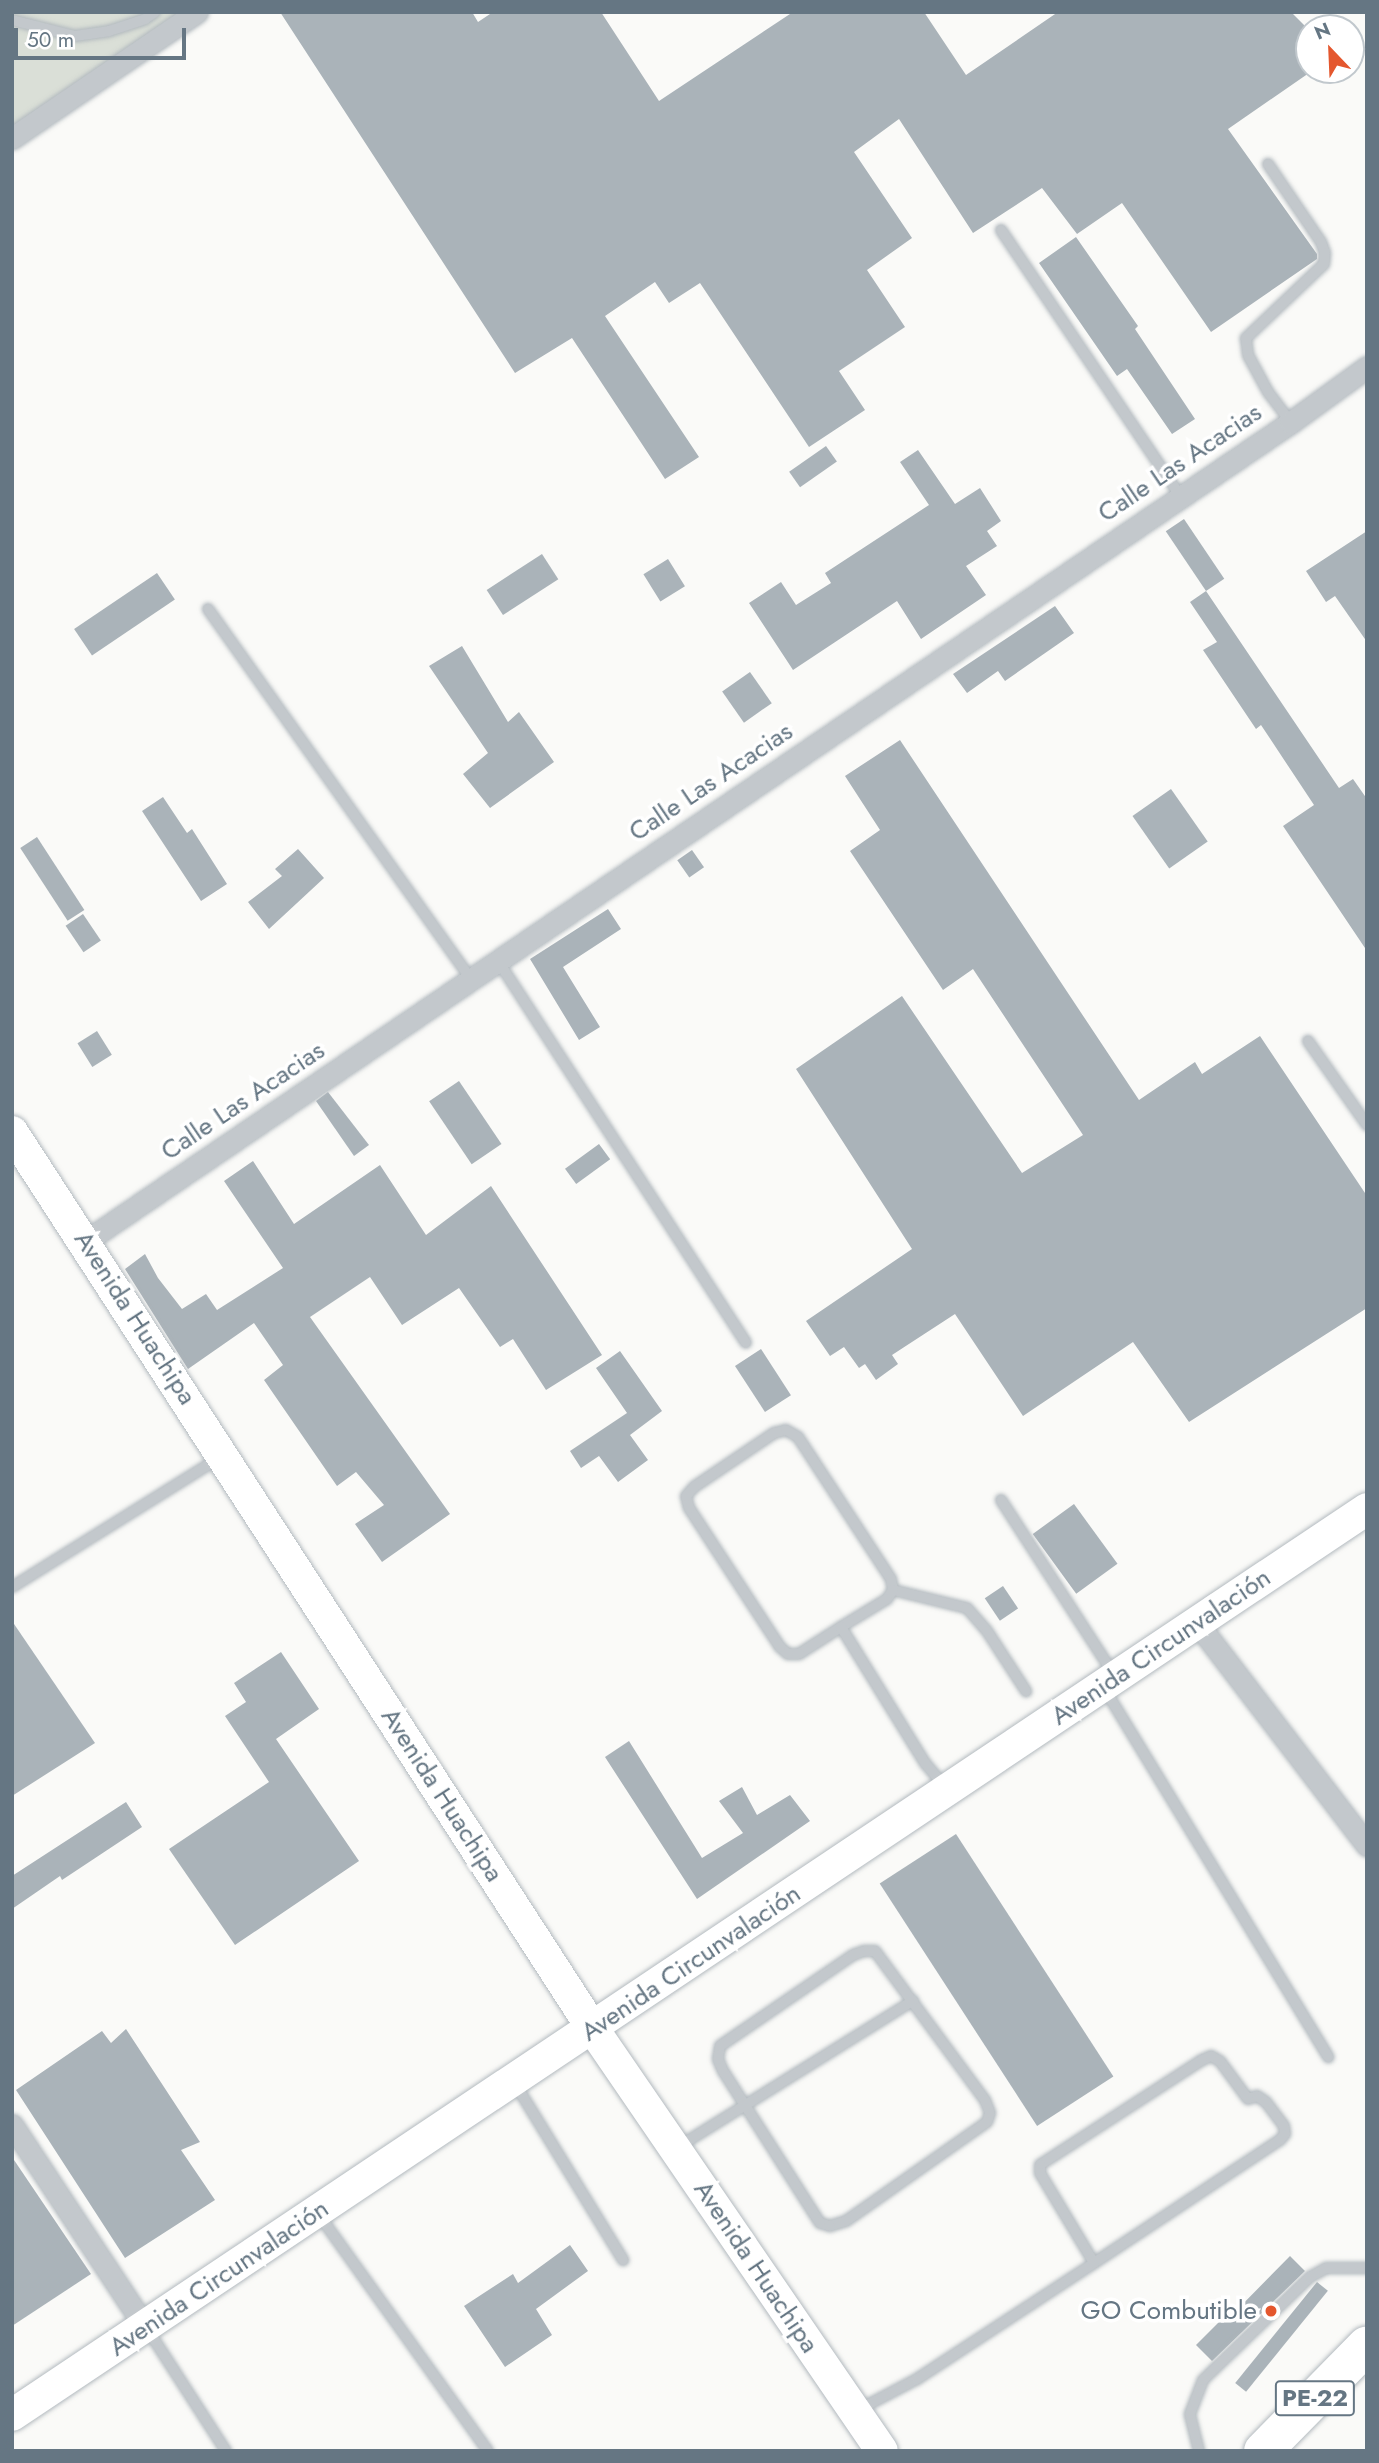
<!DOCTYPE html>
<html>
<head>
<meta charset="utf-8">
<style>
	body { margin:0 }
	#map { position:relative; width:1379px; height:2463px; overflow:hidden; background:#fafaf8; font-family:Jost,sans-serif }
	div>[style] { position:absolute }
	.green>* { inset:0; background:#dadfd7 }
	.building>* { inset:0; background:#aab3b9; transform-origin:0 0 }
	.roads { filter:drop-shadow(0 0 2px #b3babf) drop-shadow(0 0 2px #b3babf) }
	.lane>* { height:10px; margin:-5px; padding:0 5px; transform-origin:5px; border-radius:5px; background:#c3c8cc }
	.street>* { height:21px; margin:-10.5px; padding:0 10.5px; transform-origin:10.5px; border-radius:10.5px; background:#c3c8cc }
	.secondary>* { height:32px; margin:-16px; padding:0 16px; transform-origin:16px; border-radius:16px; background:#fff }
	.highway>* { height:38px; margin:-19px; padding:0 19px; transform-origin:19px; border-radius:19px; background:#fff }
	.dots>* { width:19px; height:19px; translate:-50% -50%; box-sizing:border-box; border:4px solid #fff; border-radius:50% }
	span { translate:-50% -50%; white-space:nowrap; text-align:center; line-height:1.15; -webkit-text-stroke:7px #fff; paint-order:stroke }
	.shield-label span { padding:2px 5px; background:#fff; border:2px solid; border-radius:5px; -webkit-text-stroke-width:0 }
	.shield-label { font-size:24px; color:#657683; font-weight:700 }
	.street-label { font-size:26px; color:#657683 }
	.poi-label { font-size:26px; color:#657683 }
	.right { translate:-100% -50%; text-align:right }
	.frame { position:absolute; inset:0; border:14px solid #657683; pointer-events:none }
	.north { position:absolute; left:1295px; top:14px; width:70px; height:70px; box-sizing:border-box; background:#fff; border:2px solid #c1c8cd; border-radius:50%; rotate:337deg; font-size:19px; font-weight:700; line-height:28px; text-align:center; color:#657683 }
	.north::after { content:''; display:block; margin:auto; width:24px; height:32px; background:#e4572e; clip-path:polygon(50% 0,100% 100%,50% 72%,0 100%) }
	.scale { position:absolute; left:14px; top:28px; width:172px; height:32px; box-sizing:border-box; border:4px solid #657683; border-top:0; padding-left:9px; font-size:21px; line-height:24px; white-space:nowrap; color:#657683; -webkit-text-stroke:5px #fff; paint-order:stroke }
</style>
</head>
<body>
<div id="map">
	<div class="green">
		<i style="clip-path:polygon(12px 12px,181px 12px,12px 128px)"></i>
	</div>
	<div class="building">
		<i style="clip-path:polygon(280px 12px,472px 12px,478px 22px,493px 12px,601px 12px,659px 101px,793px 12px,924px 12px,966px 75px,1058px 12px,1291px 12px,1309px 30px,1309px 73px,1228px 129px,1317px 254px,1317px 259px,1211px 332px,1122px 203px,1077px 234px,1042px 188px,973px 233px,899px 119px,854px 152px,912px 238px,867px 270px,905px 327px,839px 371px,865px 410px,809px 447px,700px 283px,669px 303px,655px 282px,605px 316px,699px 457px,665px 479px,572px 338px,515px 373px)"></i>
		<i style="clip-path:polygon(1076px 237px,1138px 326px,1135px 329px,1195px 419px,1172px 434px,1127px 369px,1117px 376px,1039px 263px)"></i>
		<i style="left:826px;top:446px;width:19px;height:45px;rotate:55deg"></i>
		<i style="clip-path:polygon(918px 450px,955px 504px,980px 488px,1001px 521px,987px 531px,997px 546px,966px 566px,986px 595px,921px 639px,897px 601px,793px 670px,749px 603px,781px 582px,796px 605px,831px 583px,825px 573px,929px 505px,900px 462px)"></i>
		<i style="left:1184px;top:519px;width:72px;height:22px;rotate:56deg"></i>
		<i style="clip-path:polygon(1367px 531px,1367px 642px,1335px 596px,1326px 602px,1306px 571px)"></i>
		<i style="left:542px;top:554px;width:30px;height:66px;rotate:57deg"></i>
		<i style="left:668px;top:559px;width:32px;height:29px;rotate:58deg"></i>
		<i style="left:157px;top:573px;width:32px;height:100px;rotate:56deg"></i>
		<i style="clip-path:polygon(1206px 591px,1339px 788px,1353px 779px,1367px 799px,1367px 951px,1283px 826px,1314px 805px,1261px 725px,1256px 729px,1203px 650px,1217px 642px,1190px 602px)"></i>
		<i style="clip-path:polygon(1055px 606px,1074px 633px,1005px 681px,998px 671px,967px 693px,953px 674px)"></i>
		<i style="clip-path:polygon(462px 646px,508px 722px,519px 712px,554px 762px,490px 808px,463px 774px,488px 753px,429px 666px)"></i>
		<i style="left:750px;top:672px;width:38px;height:34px;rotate:55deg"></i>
		<i style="clip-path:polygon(900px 740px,1139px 1100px,1195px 1062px,1202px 1074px,1260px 1036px,1367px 1196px,1367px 1308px,1189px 1422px,1133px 1342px,1023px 1416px,955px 1314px,892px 1355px,898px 1364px,876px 1380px,865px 1364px,859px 1368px,844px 1347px,830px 1356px,806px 1321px,912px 1249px,796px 1069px,902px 996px,1022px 1173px,1083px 1135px,973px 969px,943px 990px,850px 851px,880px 830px,845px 776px)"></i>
		<i style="left:1171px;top:789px;width:64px;height:47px;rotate:55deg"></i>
		<i style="clip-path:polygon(163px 797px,187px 833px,192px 829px,227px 884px,201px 901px,142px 811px)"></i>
		<i style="left:37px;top:837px;width:87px;height:20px;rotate:57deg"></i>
		<i style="clip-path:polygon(298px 849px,324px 878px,269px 929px,248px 902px,282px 876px,275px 869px)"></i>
		<i style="left:692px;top:850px;width:21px;height:18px;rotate:55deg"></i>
		<i style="clip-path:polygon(608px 909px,621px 929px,563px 967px,600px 1027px,579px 1040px,530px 959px)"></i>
		<i style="left:83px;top:914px;width:32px;height:21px;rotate:56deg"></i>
		<i style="left:97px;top:1031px;width:28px;height:23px;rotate:58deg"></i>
		<i style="left:459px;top:1081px;width:76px;height:36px;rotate:56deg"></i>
		<i style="clip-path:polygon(328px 1092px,369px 1145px,354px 1156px,316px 1101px)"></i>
		<i style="left:599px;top:1144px;width:19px;height:42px;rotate:54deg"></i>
		<i style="clip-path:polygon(253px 1161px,294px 1224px,380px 1165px,426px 1235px,491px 1186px,602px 1355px,546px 1390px,513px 1339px,500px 1347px,459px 1288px,402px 1325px,370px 1277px,310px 1317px,450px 1514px,382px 1562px,355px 1524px,384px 1505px,356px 1472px,337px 1486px,264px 1380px,283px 1365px,254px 1323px,188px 1369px,125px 1269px,145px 1254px,158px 1278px,182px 1309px,206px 1294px,217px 1310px,283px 1268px,224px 1181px)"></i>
		<i style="left:761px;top:1349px;width:55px;height:31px;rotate:57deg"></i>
		<i style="clip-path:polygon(620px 1351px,662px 1411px,630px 1435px,648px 1460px,618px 1482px,599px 1456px,581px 1468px,570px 1451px,627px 1413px,596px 1368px)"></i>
		<i style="left:1074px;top:1504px;width:74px;height:51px;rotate:54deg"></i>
		<i style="left:1003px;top:1586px;width:27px;height:22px;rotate:56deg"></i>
		<i style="clip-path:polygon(12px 1621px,95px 1743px,12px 1796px)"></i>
		<i style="clip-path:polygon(281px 1652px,319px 1709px,276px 1739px,359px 1861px,235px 1945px,169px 1849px,269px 1782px,225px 1716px,246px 1702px,234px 1683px)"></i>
		<i style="clip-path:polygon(629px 1741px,702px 1858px,743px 1833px,719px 1801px,742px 1787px,757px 1815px,790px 1795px,810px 1821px,697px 1899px,605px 1757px)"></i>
		<i style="clip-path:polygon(126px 1802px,142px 1827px,62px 1880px,60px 1876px,12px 1909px,12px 1876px)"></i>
		<i style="left:956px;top:1834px;width:289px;height:91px;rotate:57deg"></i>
		<i style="clip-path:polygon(126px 2029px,200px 2142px,181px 2150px,215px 2200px,125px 2258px,16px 2090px,102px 2031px,111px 2043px)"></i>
		<i style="clip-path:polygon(12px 2157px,91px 2274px,12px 2326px)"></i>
		<i style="clip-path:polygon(570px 2245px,588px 2271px,536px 2309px,552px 2335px,505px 2367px,464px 2306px,513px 2274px,518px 2283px)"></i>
		<i style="clip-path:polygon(1290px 2256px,1305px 2271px,1212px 2361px,1196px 2345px,1225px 2316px,1228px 2319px)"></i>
		<i style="left:1317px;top:2282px;width:14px;height:130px;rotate:39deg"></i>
	</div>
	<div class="roads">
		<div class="lane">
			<i style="left:12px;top:20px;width:65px;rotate:14.3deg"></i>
			<i style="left:75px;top:36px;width:34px;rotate:-8deg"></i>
			<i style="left:109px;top:31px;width:38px;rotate:-18deg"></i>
			<i style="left:145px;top:19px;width:12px;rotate:-35deg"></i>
			<i style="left:1268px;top:164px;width:94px;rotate:55.8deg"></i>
			<i style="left:1321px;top:242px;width:12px;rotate:70deg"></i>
			<i style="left:1325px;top:253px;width:11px;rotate:95deg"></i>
			<i style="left:1324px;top:264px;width:108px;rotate:136.5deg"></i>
			<i style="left:1246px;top:338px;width:17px;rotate:83deg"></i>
			<i style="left:1248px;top:355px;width:42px;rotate:61.6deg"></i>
			<i style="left:1268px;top:392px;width:38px;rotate:53deg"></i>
			<i style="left:1001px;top:230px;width:322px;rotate:56deg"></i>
			<i style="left:208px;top:609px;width:454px;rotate:54.6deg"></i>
			<i style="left:498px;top:961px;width:455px;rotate:57deg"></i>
			<i style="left:1308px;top:1041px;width:103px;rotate:54.9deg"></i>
			<i style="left:1001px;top:1500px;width:208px;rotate:57.1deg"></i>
			<i style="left:12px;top:1587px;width:246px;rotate:-31.9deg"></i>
			<i style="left:893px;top:1590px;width:76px;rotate:13.7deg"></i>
			<i style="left:967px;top:1608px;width:30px;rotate:49deg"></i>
			<i style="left:987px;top:1631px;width:72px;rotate:57deg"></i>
			<i style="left:841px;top:1627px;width:50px;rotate:147.3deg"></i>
			<i style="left:799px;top:1654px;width:11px;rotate:180deg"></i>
			<i style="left:788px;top:1654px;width:11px;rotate:-139deg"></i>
			<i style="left:780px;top:1647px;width:166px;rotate:-123.2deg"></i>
			<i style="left:689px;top:1508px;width:12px;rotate:-104deg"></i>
			<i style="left:686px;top:1496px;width:12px;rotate:-48deg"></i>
			<i style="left:694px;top:1487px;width:97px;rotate:-34deg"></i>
			<i style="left:774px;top:1433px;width:12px;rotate:-14deg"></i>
			<i style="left:786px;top:1430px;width:14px;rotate:30deg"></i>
			<i style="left:798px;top:1437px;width:170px;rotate:56.8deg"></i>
			<i style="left:891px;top:1579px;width:11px;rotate:80deg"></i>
			<i style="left:893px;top:1590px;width:11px;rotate:124deg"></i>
			<i style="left:887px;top:1599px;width:54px;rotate:148.7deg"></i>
			<i style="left:841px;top:1627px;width:160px;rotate:58.3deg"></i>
			<i style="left:925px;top:1763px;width:33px;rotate:50deg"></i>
			<i style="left:1104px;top:1688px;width:432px;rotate:58.7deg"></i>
			<i style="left:864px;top:1951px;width:11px"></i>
			<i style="left:875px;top:1951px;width:185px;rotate:53.6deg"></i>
			<i style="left:985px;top:2100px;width:14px;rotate:69deg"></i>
			<i style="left:990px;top:2113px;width:9px;rotate:108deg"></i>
			<i style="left:987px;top:2122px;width:172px;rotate:144.9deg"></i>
			<i style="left:846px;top:2221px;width:17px;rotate:163deg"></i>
			<i style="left:830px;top:2226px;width:10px;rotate:-163deg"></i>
			<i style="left:820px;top:2223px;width:180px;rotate:-122.5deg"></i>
			<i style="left:723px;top:2071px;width:13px;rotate:-113deg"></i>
			<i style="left:718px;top:2059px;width:13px;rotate:-81deg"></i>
			<i style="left:720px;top:2046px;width:161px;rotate:-34.4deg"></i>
			<i style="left:853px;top:1955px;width:12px;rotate:-20deg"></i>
			<i style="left:514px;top:2082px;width:209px;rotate:58.5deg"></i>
			<i style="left:678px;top:2147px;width:277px;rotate:-31.9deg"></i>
			<i style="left:319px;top:2215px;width:290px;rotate:54.4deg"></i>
			<i style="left:146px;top:2327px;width:148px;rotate:57.2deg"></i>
			<i style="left:856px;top:2411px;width:69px;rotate:-27.7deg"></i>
			<i style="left:917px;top:2379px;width:212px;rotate:-33.2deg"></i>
			<i style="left:1094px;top:2263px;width:223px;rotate:-33.5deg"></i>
			<i style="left:1280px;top:2140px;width:8px;rotate:-50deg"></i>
			<i style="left:1285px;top:2134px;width:8px;rotate:-97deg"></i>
			<i style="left:1284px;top:2126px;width:30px;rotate:-127deg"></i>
			<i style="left:1266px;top:2102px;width:11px;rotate:-146deg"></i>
			<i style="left:1257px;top:2096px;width:9px;rotate:162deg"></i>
			<i style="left:1248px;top:2099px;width:47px;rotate:-126.4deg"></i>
			<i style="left:1220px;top:2061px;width:10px;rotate:-151deg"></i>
			<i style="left:1211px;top:2056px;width:10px;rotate:156deg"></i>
			<i style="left:1202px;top:2060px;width:193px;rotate:147.1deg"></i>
			<i style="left:1040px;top:2165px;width:8px;rotate:90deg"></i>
			<i style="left:1040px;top:2173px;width:105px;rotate:59deg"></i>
			<i style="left:1199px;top:2451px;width:38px;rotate:-104deg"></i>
			<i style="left:1190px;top:2414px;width:36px;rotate:-69deg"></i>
			<i style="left:1203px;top:2380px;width:149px;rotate:-43.9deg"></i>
			<i style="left:1310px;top:2277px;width:18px;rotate:-29deg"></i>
			<i style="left:1326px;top:2268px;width:41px"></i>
		</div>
		<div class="street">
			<i style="left:12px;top:138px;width:224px;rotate:-34.3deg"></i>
			<i style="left:86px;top:1241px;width:1457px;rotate:-34.2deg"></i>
			<i style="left:1291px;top:422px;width:94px;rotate:-35.9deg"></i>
			<i style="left:1197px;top:1623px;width:280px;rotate:52.6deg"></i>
			<i style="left:12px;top:2125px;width:242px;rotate:56.6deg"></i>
		</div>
		<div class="secondary">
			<i style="left:12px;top:1132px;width:1069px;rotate:57.07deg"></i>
			<i style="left:593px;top:2029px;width:511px;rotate:55.6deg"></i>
			<i style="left:12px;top:2415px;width:1630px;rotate:-33.77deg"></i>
		</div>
		<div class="highway">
			<i style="left:1263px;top:2451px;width:148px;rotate:-45.5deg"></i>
		</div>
	</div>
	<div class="dots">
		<i style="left:1271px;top:2311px;background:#e4572e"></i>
	</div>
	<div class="shield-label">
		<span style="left:1315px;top:2398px">PE-22</span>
	</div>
	<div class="street-label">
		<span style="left:1180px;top:463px;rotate:-34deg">Calle Las Acacias</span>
		<span style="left:711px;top:782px;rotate:-34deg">Calle Las Acacias</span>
		<span style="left:243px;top:1101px;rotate:-34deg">Calle Las Acacias</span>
		<span style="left:135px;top:1318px;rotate:57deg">Avenida Huachipa</span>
		<span style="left:1161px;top:1647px;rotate:-34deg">Avenida Circunvalación</span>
		<span style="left:442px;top:1795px;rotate:57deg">Avenida Huachipa</span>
		<span style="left:691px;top:1963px;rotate:-34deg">Avenida Circunvalación</span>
		<span style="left:756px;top:2267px;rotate:56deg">Avenida Huachipa</span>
		<span style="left:219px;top:2278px;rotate:-34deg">Avenida Circunvalación</span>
	</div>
	<div class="poi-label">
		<span class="right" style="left:1257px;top:2311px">GO Combutible</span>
	</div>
	<div class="frame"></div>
	<div class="north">N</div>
	<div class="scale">50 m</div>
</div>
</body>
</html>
